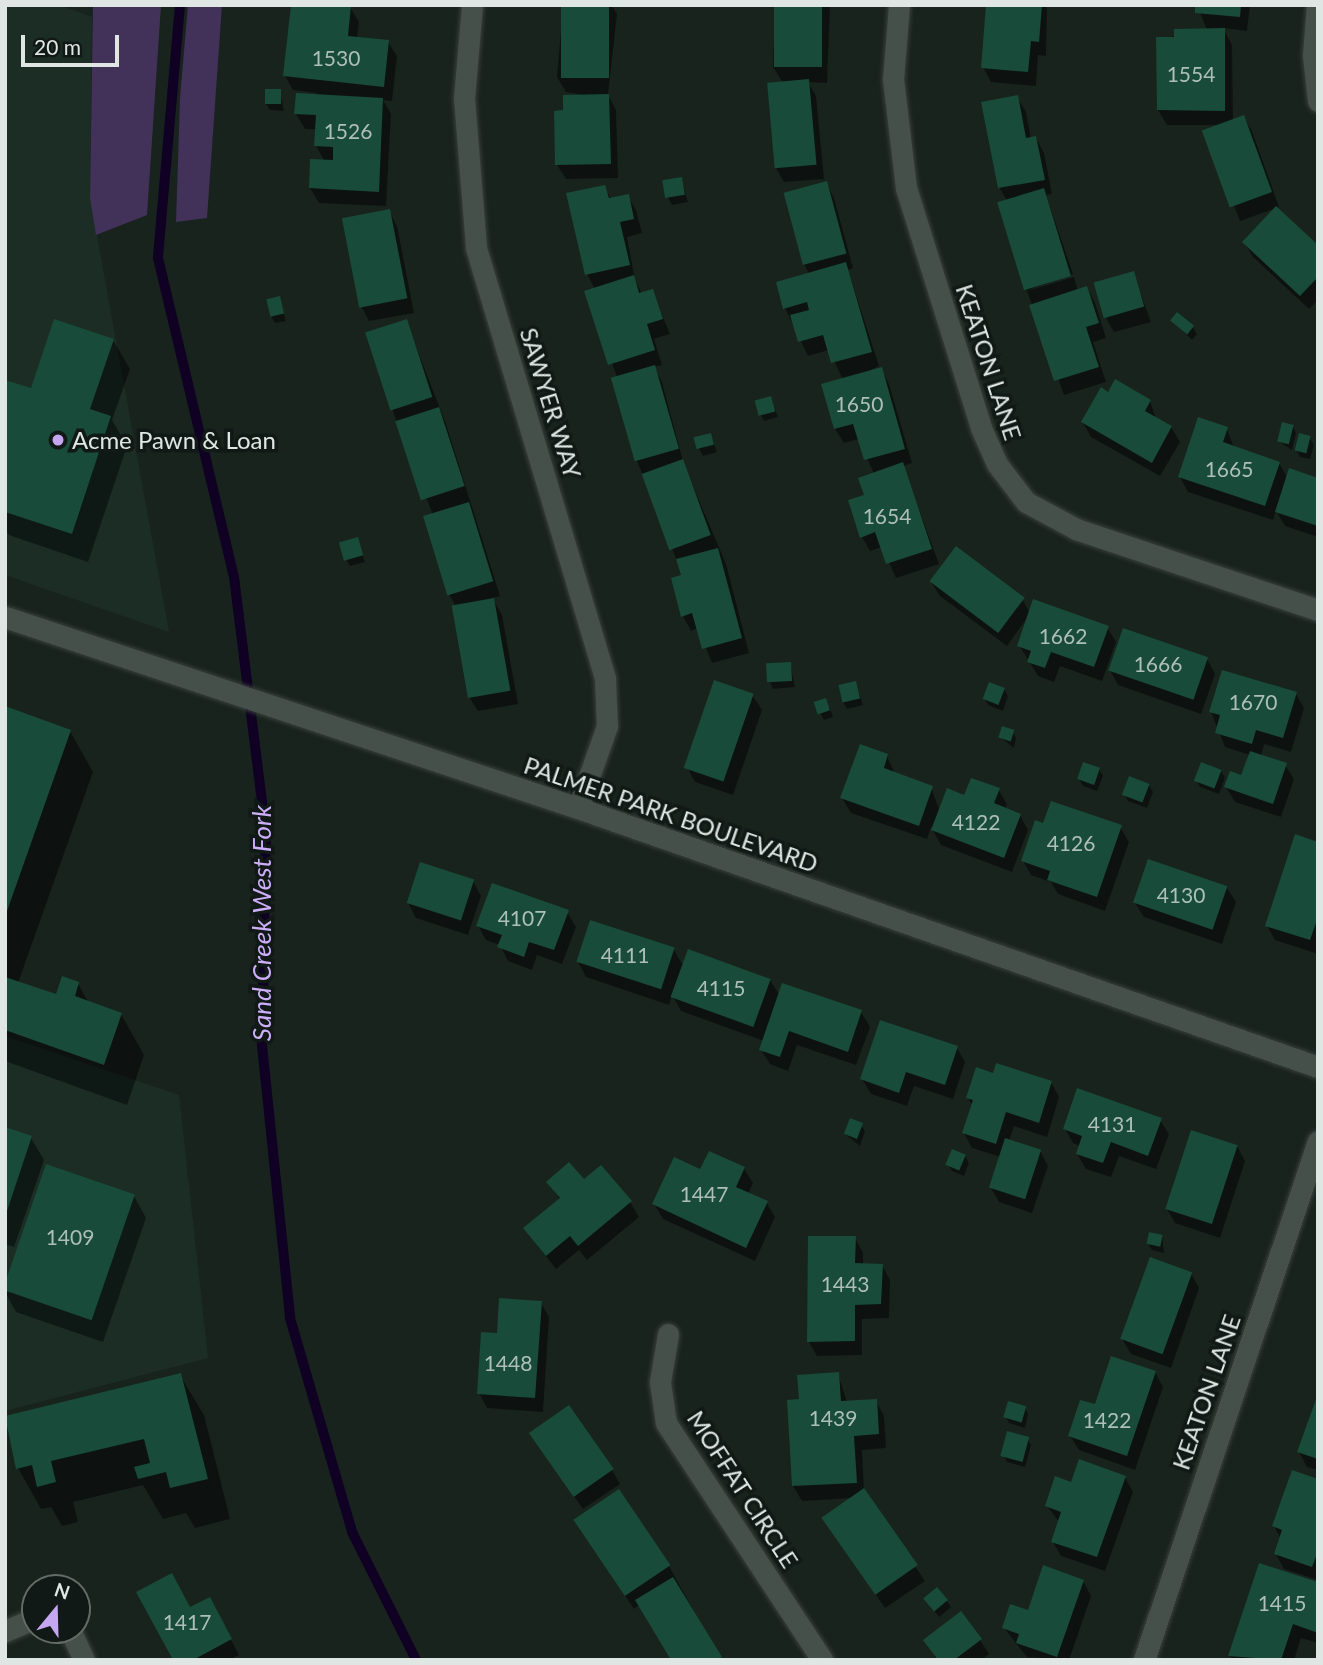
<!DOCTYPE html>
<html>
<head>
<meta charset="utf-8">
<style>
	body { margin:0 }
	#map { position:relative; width:1323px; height:1665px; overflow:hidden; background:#19231e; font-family:Lato,sans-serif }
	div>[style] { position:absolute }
	.built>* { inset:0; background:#1c2d26 }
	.green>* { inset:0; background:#423159 }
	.shadow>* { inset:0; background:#0007 }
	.stream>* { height:10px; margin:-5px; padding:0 5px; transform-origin:5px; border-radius:5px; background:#100023 }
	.building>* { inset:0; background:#184b39; transform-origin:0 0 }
	.roads { filter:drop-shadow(0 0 2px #39403d) drop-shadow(0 0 2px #39403d) }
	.street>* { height:21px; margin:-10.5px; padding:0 10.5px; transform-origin:10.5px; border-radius:10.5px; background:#45504b }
	.secondary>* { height:21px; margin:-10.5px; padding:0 10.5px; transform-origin:10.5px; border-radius:10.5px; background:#45504b }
	.dots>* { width:19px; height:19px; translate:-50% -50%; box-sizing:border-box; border:4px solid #101915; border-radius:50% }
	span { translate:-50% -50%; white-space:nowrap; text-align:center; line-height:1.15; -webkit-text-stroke:7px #101915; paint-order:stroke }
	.number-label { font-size:21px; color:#adbfb8 }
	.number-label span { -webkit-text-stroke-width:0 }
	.street-label { font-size:24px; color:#dfe6e3 }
	.poi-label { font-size:24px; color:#dfe6e3 }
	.left { translate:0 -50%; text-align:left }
	.water-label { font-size:26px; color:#cdaefa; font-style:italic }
	.frame { position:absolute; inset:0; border:7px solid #dfe6e3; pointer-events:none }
	.north { position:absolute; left:21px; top:1574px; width:70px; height:70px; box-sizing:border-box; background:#101915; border:2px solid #636b67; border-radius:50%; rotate:19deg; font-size:19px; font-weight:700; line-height:28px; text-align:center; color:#dfe6e3 }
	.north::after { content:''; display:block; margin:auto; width:24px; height:32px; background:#c5a7f1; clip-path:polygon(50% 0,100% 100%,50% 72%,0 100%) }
	.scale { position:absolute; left:21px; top:35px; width:98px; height:32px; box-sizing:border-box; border:4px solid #dfe6e3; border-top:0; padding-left:9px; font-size:21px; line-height:24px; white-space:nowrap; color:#dfe6e3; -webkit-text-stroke:5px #101915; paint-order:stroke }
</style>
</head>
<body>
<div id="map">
	<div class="built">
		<i style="clip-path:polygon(5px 5px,59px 5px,92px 17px,90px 198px,169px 632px,5px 575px)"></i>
		<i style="clip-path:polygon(5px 1036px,179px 1095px,208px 1358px,5px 1411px)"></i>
	</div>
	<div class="green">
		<i style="clip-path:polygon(93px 5px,161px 5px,147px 215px,96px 235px,90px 198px)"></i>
		<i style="clip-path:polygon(188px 5px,222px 5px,207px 218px,176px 222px,180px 98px)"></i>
	</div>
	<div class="shadow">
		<i style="clip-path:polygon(293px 5px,350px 7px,359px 22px,357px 38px,388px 42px,397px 56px,392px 101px,383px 100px,391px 114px,386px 206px,319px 203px,310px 188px,325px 162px,316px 146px,317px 129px,305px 129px,296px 114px,317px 93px,293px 90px,285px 76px)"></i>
		<i style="clip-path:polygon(563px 5px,611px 5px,617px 14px,608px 95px,616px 110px,618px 178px,566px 179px,557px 165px,588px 96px,566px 92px,557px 77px)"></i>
		<i style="clip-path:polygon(775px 5px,830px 6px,827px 83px,808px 82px,816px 96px,824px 179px,784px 182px,776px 168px,783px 83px,773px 67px)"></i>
		<i style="clip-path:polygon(988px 5px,1047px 5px,1046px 56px,1038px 55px,1036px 86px,991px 82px,983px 67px)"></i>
		<i style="clip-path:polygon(1197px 5px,1250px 5px,1247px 31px,1223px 28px,1232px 45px,1233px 121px,1243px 117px,1252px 131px,1279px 207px,1240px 221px,1204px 131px,1220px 125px,1167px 125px,1158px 110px,1158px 39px,1207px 30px)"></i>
		<i style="clip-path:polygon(280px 91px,284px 111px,270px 110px,266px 104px)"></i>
		<i style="clip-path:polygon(1017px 97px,1026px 112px,1031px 139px,1036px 138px,1044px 153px,1052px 194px,1046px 195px,1073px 274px,1026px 291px,999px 203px,1007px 201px,999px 187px)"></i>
		<i style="clip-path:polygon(681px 179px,688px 202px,672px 205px,668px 198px)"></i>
		<i style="clip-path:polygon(826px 183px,834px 198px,853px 268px,848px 270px,879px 366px,863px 374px,881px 369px,889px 384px,912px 463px,903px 466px,939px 564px,896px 578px,882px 547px,870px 551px,862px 537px,874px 474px,859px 439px,844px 443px,835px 429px,823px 385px,843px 380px,829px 350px,808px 356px,785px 308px,809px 274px,804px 264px)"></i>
		<i style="clip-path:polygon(604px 187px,612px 200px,628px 196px,636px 210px,642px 233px,627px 237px,635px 280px,642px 294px,652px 291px,670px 334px,654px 339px,662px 365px,654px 367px,662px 382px,684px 465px,726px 564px,749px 653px,712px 663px,698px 628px,691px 631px,683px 616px,683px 576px,637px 461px,617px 377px,586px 292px,595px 289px,587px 274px)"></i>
		<i style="clip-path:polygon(389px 211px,397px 226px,414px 313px,369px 321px,361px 306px)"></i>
		<i style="clip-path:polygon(1244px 242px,1318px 248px,1318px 300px,1309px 309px,1253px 257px)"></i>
		<i style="clip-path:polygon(1133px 273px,1151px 322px,1114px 332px,1106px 318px)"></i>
		<i style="clip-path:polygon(1074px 277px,1078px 291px,1087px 288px,1095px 303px,1106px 338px,1093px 342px,1106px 382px,1064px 395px,1027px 291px)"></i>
		<i style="clip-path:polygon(279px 298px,286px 321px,275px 323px,271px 316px)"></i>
		<i style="clip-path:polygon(1177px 314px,1193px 328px,1197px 334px,1192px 340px,1172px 320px)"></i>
		<i style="clip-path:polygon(406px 321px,446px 424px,500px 596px,492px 598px,502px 615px,518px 704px,478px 711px,469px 697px,456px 607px,449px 594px,433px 515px,392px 409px)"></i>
		<i style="clip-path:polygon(113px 340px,130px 369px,112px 420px,127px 446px,88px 562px,9px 535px,5px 529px,5px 382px,31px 392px)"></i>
		<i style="clip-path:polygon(1109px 394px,1150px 401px,1156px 419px,1171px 427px,1180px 442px,1160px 476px,1091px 437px,1083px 423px)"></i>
		<i style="clip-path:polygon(770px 398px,778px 417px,764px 421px,760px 414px)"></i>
		<i style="clip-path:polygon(1293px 427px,1296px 433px,1292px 450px,1278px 441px)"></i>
		<i style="clip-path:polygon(1227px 429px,1234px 448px,1279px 463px,1288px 479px,1318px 480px,1318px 537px,1285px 526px,1276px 511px,1273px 520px,1188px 492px,1180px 477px)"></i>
		<i style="clip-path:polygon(710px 435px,717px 452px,703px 456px,699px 449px)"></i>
		<i style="clip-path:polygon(1310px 438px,1314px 445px,1310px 459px,1300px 457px,1296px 450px)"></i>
		<i style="clip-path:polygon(357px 539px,365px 562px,350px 566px,346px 559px)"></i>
		<i style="clip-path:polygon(931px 582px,1022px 599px,1030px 613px,1107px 627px,1116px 642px,1102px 681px,1060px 666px,1054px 682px,1038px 676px,1019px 645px,1027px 618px,1007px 646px,940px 596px)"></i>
		<i style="clip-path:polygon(1207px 659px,1215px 674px,1201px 714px,1118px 685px,1110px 670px)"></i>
		<i style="clip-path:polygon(790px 663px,795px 687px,773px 689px,770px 682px)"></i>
		<i style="clip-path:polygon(855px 683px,863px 705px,847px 709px,843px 702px)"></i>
		<i style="clip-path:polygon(1004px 689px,1008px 696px,1003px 711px,988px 705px,984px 698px)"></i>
		<i style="clip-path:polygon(1296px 694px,1304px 708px,1291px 752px,1264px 744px,1261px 756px,1285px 765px,1294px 779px,1281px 817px,1235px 802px,1226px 787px,1243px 777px,1250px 755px,1225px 747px,1211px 712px)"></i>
		<i style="clip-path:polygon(753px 696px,762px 710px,733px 795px,695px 782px,687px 767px)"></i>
		<i style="clip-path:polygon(829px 706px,833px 717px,824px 720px,820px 713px)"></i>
		<i style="clip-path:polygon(5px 708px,70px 731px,93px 772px,18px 983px,57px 997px,78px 984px,89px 1003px,121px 1014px,144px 1055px,127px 1105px,5px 1061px)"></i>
		<i style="clip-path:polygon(1013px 732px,1016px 738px,1014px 748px,1001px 738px)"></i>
		<i style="clip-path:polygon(887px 756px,895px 774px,931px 787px,940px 812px,998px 789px,1007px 804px,1005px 809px,1020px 815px,1028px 830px,1012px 872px,941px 845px,931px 827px,927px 839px,851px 813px,842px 798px)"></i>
		<i style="clip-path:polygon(1099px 769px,1103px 776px,1097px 791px,1083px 786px,1079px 779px)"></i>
		<i style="clip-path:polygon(1221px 771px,1225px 778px,1219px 794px,1200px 787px,1196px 780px)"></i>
		<i style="clip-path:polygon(1149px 785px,1153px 792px,1147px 808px,1128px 801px,1124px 794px)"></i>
		<i style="clip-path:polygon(1044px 825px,1120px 827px,1129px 842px,1105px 911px,1058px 894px,1051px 882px,1031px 875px,1023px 861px)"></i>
		<i style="clip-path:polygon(1318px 844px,1318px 954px,1275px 940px,1267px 926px)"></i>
		<i style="clip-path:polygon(473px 881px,481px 896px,468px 935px,416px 918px,408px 903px)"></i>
		<i style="clip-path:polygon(1227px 888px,1236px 902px,1222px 944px,1144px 917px,1135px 903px)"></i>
		<i style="clip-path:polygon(567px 912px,576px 927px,562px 964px,537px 955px,532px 970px,508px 961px,500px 945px,486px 940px,478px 926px)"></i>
		<i style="clip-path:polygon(674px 950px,684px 967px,770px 980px,780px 996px,861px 1012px,870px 1027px,856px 1065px,797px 1045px,788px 1071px,770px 1064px,761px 1050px,764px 1041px,681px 1011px,672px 995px,669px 1005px,586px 977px,578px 962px)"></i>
		<i style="clip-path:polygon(957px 1048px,965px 1062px,953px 1099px,914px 1086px,907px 1106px,871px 1094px,862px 1079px)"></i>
		<i style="clip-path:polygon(995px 1075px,1051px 1082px,1059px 1097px,1047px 1137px,1014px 1126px,1009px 1141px,1040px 1151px,1048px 1166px,1032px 1213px,999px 1202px,991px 1188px,1001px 1157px,972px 1148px,964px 1133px,973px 1106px,968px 1098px)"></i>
		<i style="clip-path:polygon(1160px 1120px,1169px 1134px,1156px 1169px,1119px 1156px,1111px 1177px,1086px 1169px,1077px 1154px,1080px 1146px,1073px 1143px,1065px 1129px)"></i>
		<i style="clip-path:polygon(861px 1125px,865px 1131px,860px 1146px,845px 1134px)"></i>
		<i style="clip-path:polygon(5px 1129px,31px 1138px,44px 1160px,14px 1247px,5px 1244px)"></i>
		<i style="clip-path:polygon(1237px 1146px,1245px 1161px,1220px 1238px,1175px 1223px,1167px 1209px)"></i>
		<i style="clip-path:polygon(965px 1156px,969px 1163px,964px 1176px,952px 1171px,948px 1164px)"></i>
		<i style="clip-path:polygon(47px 1166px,134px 1196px,146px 1218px,103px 1342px,16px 1312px,5px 1292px)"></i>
		<i style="clip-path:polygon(744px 1169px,753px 1183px,748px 1194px,766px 1202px,775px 1217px,755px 1261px,663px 1219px,654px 1204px,701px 1171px)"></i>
		<i style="clip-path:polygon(583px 1181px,630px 1202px,639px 1217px,587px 1260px,579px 1250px,556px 1269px,525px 1229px,560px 1200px,548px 1182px)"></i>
		<i style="clip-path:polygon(1162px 1236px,1164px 1253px,1152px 1250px,1148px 1244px)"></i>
		<i style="clip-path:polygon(855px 1238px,863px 1253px,863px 1265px,882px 1265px,890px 1280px,889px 1318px,862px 1319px,862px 1355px,817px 1356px,809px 1342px)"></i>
		<i style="clip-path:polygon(1191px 1273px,1199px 1288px,1171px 1368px,1131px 1354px,1122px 1339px)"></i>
		<i style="clip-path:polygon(541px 1303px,549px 1317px,543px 1412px,487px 1408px,479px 1393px,498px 1335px)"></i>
		<i style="clip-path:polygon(1155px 1372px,1163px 1387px,1135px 1470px,1079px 1450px,1070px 1436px,1096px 1407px)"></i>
		<i style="clip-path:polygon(838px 1374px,847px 1402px,876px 1401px,884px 1416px,886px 1448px,862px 1450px,864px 1491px,925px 1581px,885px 1608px,832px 1532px,853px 1498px,802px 1501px,793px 1486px,801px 1401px)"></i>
		<i style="clip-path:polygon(180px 1375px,204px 1415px,230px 1519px,195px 1528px,186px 1513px,163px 1519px,143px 1485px,73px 1502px,78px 1522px,62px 1526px,51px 1507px,41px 1509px,18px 1468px,5px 1418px)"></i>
		<i style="clip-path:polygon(1318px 1398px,1318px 1470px,1307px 1467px,1299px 1452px)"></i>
		<i style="clip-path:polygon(1025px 1408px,1028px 1414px,1025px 1428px,1009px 1423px,1005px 1416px)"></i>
		<i style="clip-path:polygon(1027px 1438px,1031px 1445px,1025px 1467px,1007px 1462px,1003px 1455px)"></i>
		<i style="clip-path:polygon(540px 1448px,612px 1470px,620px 1484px,583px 1509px)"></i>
		<i style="clip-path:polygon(1125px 1477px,1133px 1492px,1105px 1571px,1061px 1556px,1053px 1542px,1059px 1522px,1047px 1506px,1072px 1484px)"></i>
		<i style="clip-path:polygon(1318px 1481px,1318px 1580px,1284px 1569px,1276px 1554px,1281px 1539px,1274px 1526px)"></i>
		<i style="clip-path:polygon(584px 1534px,669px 1566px,721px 1660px,672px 1660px,639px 1605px,634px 1609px)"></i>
		<i style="clip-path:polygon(1083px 1581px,1091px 1596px,1069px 1660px,1027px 1657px,1004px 1628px)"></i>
		<i style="clip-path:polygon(1318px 1584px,1318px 1643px,1301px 1638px,1294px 1660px,1233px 1660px,1230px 1656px)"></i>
		<i style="clip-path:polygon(926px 1600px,947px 1601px,951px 1607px,939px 1617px)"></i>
		<i style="clip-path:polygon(189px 1609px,217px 1613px,239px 1655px,229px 1660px,175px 1660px)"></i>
		<i style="clip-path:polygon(925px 1640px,980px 1640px,989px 1654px,982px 1660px,937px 1660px)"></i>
	</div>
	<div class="stream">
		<i style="left:180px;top:5px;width:254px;rotate:95deg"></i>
		<i style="left:158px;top:258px;width:328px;rotate:76.6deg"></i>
		<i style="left:234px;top:577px;width:258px;rotate:82.9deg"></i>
		<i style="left:266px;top:833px;width:212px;rotate:91.1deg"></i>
		<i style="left:262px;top:1045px;width:274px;rotate:84.1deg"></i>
		<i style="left:290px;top:1318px;width:223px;rotate:73.8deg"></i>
		<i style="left:352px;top:1532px;width:143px;rotate:63.4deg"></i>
	</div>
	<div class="building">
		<i style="clip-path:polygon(291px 5px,351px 6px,348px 36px,389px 40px,384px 87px,283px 76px)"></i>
		<i style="left:561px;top:5px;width:48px;height:73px"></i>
		<i style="left:774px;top:5px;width:48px;height:62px"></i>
		<i style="clip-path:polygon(986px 5px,1042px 5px,1039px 42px,1031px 41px,1028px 72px,981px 68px)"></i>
		<i style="clip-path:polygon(1195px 5px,1241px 5px,1240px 17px,1195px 13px)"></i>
		<i style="clip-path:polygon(1225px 28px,1225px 111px,1157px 110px,1156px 37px,1174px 37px,1174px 29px)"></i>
		<i style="left:809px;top:79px;width:86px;height:42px;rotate:85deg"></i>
		<i style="left:265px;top:89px;width:16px;height:15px"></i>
		<i style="clip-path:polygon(296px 93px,383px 98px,379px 192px,309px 188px,310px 159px,333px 160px,333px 147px,314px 146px,316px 115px,294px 114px)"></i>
		<i style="clip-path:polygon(609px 94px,611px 164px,555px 165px,554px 111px,563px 110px,563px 95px)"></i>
		<i style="clip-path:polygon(1018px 95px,1026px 138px,1036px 136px,1045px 180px,998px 188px,981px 102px)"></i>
		<i style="left:1244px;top:115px;width:82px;height:45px;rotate:70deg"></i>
		<i style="left:682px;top:177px;width:18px;height:20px;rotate:81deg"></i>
		<i style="left:827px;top:181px;width:75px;height:45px;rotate:75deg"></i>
		<i style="clip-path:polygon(605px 185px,609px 198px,629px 194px,634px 219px,620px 222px,630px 265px,585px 275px,566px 193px)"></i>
		<i style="left:1044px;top:188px;width:92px;height:49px;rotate:73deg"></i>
		<i style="clip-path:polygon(1276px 206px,1318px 245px,1318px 277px,1300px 296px,1242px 242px)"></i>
		<i style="left:390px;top:209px;width:91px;height:49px;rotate:79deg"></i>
		<i style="clip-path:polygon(846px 262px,872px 352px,831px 363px,823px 335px,798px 342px,790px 315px,809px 310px,807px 302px,783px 309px,776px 282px)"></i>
		<i style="left:1134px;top:271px;width:37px;height:42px;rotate:74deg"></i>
		<i style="clip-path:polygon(634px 275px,639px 293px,653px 289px,663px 319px,647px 324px,655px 350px,608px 365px,584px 291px)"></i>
		<i style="clip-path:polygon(1087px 286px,1099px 323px,1086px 327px,1099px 367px,1054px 381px,1029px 305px)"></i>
		<i style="left:280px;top:296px;width:18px;height:14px;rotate:77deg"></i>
		<i style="left:1177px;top:312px;width:22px;height:11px;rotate:39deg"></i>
		<i style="clip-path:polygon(54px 319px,114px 339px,90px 409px,111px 416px,72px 534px,5px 512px,5px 380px,31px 388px)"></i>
		<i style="left:407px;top:319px;width:82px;height:44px;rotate:72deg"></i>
		<i style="left:655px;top:365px;width:87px;height:46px;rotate:74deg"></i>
		<i style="clip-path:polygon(882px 367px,905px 449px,864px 460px,853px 424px,834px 429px,821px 384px)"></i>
		<i style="clip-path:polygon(1115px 379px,1151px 400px,1145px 411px,1172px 426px,1152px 463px,1081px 422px,1101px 387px,1108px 392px)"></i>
		<i style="left:771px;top:396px;width:16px;height:17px;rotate:75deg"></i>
		<i style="left:439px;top:407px;width:83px;height:46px;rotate:72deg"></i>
		<i style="clip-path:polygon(1198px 417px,1228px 427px,1223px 442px,1280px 462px,1265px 506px,1178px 477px)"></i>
		<i style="left:1282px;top:422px;width:12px;height:20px;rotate:14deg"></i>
		<i style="left:711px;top:433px;width:12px;height:18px;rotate:76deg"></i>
		<i style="left:1299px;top:433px;width:12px;height:18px;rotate:14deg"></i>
		<i style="left:683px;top:459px;width:81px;height:44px;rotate:70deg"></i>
		<i style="clip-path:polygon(903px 462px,932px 549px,886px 564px,875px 532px,860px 538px,848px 500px,864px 495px,858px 478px)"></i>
		<i style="clip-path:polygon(1289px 468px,1318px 478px,1318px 526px,1275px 512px)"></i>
		<i style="left:469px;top:502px;width:83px;height:48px;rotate:73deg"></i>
		<i style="left:358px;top:537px;width:19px;height:20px;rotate:74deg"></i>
		<i style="left:956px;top:546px;width:86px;height:44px;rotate:37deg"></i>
		<i style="clip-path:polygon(718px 548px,742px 638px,702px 649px,692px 613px,681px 617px,671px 578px,681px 575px,676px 559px)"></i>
		<i style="left:494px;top:598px;width:94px;height:43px;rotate:80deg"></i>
		<i style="clip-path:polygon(1033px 599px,1109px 626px,1094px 667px,1051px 652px,1045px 668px,1027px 662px,1031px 651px,1017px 646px)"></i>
		<i style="left:1123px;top:628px;width:90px;height:45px;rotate:19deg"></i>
		<i style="left:791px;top:662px;width:19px;height:25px;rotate:87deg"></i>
		<i style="clip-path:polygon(1222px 670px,1297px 692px,1283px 738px,1256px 730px,1252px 744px,1215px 733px,1220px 715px,1209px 712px)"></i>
		<i style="left:714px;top:680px;width:42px;height:93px;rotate:19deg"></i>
		<i style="left:856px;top:681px;width:18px;height:18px;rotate:77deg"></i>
		<i style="left:989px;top:682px;width:17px;height:18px;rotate:21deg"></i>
		<i style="left:826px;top:698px;width:13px;height:13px;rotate:72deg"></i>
		<i style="clip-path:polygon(5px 706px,71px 730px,6px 914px,5px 914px)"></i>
		<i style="left:1002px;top:726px;width:13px;height:12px;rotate:18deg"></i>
		<i style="clip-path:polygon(860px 744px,888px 754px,884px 768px,933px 786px,919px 826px,840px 798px)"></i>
		<i style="clip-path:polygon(1250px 751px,1287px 763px,1273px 804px,1224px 787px,1230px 771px,1241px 775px)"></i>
		<i style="left:1083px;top:762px;width:18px;height:18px;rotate:19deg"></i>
		<i style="left:1201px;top:762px;width:22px;height:20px;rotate:21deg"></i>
		<i style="left:1129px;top:776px;width:22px;height:20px;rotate:21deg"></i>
		<i style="clip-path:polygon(971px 778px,1000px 788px,994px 803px,1021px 814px,1004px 858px,931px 830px,947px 788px,964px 795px)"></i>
		<i style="clip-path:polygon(1051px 801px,1122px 825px,1097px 897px,1047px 880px,1050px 871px,1021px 861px,1035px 820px,1043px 823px)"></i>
		<i style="clip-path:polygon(1295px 834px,1318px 842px,1318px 917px,1310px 940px,1265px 926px)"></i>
		<i style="left:1148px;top:859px;width:84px;height:46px;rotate:19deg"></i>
		<i style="left:420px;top:862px;width:57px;height:43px;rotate:18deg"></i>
		<i style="clip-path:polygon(492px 883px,569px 910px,554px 950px,529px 942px,524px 957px,497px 947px,502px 935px,476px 926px)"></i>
		<i style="left:590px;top:920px;width:89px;height:44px;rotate:18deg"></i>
		<i style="left:688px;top:949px;width:88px;height:51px;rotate:20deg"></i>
		<i style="clip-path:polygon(62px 976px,79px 982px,75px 996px,122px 1013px,104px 1065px,5px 1030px,5px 977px,56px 994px)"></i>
		<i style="clip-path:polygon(782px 983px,862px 1010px,848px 1052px,789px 1031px,780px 1057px,759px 1050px)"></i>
		<i style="clip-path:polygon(880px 1020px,958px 1046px,945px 1085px,906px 1072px,899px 1093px,860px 1079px)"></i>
		<i style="clip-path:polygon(996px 1063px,1052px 1081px,1039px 1123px,1006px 1112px,996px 1144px,962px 1133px,973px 1100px,966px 1098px,976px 1067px,993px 1073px)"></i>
		<i style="clip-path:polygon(1077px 1088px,1162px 1118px,1148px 1156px,1111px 1142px,1103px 1163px,1076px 1154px,1082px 1136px,1063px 1129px)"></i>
		<i style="left:850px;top:1118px;width:14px;height:17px;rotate:21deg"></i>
		<i style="clip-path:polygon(5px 1127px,32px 1136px,6px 1214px,5px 1214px)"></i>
		<i style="left:1191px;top:1130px;width:49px;height:83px;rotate:18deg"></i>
		<i style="left:1005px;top:1138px;width:38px;height:52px;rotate:18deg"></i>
		<i style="left:952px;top:1149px;width:15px;height:17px;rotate:23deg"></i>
		<i style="clip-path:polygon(709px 1151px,745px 1167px,736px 1187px,768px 1201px,746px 1248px,652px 1204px,674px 1157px,700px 1169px)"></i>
		<i style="clip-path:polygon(569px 1162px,584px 1179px,601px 1165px,632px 1201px,578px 1246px,570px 1236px,546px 1256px,523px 1228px,560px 1198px,546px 1182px)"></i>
		<i style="left:46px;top:1164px;width:94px;height:133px;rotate:19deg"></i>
		<i style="left:1149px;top:1232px;width:14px;height:12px;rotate:12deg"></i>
		<i style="clip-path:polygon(808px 1236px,856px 1236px,855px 1263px,883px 1264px,881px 1304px,855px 1305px,855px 1341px,807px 1342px)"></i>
		<i style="left:1150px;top:1257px;width:45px;height:87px;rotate:20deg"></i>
		<i style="clip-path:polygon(499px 1298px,542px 1301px,535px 1398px,477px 1394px,481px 1332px,497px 1333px)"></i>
		<i style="clip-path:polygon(1111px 1356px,1156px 1371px,1127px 1456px,1068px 1436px,1080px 1400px,1095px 1404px)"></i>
		<i style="clip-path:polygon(839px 1372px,841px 1401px,877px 1399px,879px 1434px,854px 1436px,857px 1483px,792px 1486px,787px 1400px,799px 1399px,797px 1375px)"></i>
		<i style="clip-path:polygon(181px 1373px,208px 1479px,170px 1488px,166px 1472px,138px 1479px,134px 1467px,150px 1463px,144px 1439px,51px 1461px,56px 1482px,37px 1487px,32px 1465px,16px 1469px,5px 1416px)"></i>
		<i style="clip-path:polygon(1318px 1394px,1318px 1459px,1297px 1452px)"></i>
		<i style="left:1008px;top:1401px;width:19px;height:17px;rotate:16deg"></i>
		<i style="left:569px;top:1405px;width:78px;height:49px;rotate:55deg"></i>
		<i style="left:1007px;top:1431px;width:23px;height:26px;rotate:15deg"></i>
		<i style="clip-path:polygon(1079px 1459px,1126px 1476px,1097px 1557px,1051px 1542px,1061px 1512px,1045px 1506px,1055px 1476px,1071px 1482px)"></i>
		<i style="clip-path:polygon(1292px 1470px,1318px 1479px,1318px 1551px,1312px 1567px,1274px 1554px,1282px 1530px,1272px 1526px)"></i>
		<i style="left:864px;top:1488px;width:94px;height:52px;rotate:55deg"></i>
		<i style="left:619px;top:1489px;width:92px;height:55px;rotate:56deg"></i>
		<i style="clip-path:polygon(1259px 1563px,1318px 1582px,1318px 1633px,1293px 1624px,1281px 1660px,1228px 1656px)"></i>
		<i style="clip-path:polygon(1043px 1565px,1084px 1580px,1057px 1657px,1016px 1643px,1019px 1634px,1002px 1628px,1010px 1604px,1028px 1610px)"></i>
		<i style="clip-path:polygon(172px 1573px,190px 1607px,210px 1597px,232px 1639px,193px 1660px,173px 1660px,136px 1592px)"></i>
		<i style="clip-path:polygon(673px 1577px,722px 1657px,717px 1660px,671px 1660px,635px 1600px)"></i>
		<i style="left:937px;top:1587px;width:17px;height:18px;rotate:50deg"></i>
		<i style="clip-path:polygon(961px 1611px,982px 1639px,954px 1660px,938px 1660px,923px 1640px)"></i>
	</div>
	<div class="roads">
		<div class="street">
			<i style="left:472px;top:5px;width:93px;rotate:94.9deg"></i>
			<i style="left:464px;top:98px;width:150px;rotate:85.4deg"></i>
			<i style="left:476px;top:248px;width:450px;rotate:73.3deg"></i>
			<i style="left:605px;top:679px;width:47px;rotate:87.6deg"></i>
			<i style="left:607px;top:726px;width:87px;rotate:109.5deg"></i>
			<i style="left:899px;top:5px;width:74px;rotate:94.6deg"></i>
			<i style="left:893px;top:79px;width:110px;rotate:83.2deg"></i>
			<i style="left:906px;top:188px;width:251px;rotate:72.6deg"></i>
			<i style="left:981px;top:428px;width:39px;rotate:66deg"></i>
			<i style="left:997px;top:464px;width:48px;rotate:52.7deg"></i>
			<i style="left:1026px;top:502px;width:57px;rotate:28.4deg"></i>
			<i style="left:1076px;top:529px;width:255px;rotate:18.5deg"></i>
			<i style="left:1317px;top:5px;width:50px;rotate:94.6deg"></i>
			<i style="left:1313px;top:55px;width:46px;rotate:83.8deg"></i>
			<i style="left:668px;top:1334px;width:49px;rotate:99.5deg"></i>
			<i style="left:660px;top:1382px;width:41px;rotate:81.7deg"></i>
			<i style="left:666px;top:1423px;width:284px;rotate:56.6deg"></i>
			<i style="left:70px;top:1630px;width:33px;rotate:65deg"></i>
			<i style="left:5px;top:1631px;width:33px;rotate:-23deg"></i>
			<i style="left:1144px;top:1660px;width:547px;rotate:-71.47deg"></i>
		</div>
		<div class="secondary">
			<i style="left:5px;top:617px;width:604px;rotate:18.43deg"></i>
			<i style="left:578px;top:808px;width:784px;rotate:19.29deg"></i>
		</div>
	</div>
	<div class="dots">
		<i style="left:58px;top:440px;background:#c5a7f1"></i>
	</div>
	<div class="number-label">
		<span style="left:336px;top:58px">1530</span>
		<span style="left:1191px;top:74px">1554</span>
		<span style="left:348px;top:131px">1526</span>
		<span style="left:859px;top:404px">1650</span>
		<span style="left:1229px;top:469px">1665</span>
		<span style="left:887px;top:516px">1654</span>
		<span style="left:1063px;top:636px">1662</span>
		<span style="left:1158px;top:664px">1666</span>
		<span style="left:1253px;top:702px">1670</span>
		<span style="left:976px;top:822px">4122</span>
		<span style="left:1071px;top:843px">4126</span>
		<span style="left:1181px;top:895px">4130</span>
		<span style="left:522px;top:918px">4107</span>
		<span style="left:625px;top:955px">4111</span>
		<span style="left:721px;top:988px">4115</span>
		<span style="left:1112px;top:1124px">4131</span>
		<span style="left:704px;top:1194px">1447</span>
		<span style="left:70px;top:1237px">1409</span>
		<span style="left:845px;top:1284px">1443</span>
		<span style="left:508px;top:1363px">1448</span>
		<span style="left:833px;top:1418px">1439</span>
		<span style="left:1107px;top:1420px">1422</span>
		<span style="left:1282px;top:1603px">1415</span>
		<span style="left:187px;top:1622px">1417</span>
	</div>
	<div class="street-label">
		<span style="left:989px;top:362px;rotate:72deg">KEATON LANE</span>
		<span style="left:551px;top:403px;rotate:73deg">SAWYER WAY</span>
		<span style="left:671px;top:814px;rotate:19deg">PALMER PARK BOULEVARD</span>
		<span style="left:1206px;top:1392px;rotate:-71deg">KEATON LANE</span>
		<span style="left:743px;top:1489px;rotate:57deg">MOFFAT CIRCLE</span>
	</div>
	<div class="poi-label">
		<span class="left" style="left:72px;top:440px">Acme Pawn &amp; Loan</span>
	</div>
	<div class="water-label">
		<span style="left:262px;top:923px;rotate:-90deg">Sand Creek West Fork</span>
	</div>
	<div class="frame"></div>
	<div class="north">N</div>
	<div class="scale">20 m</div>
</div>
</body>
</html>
